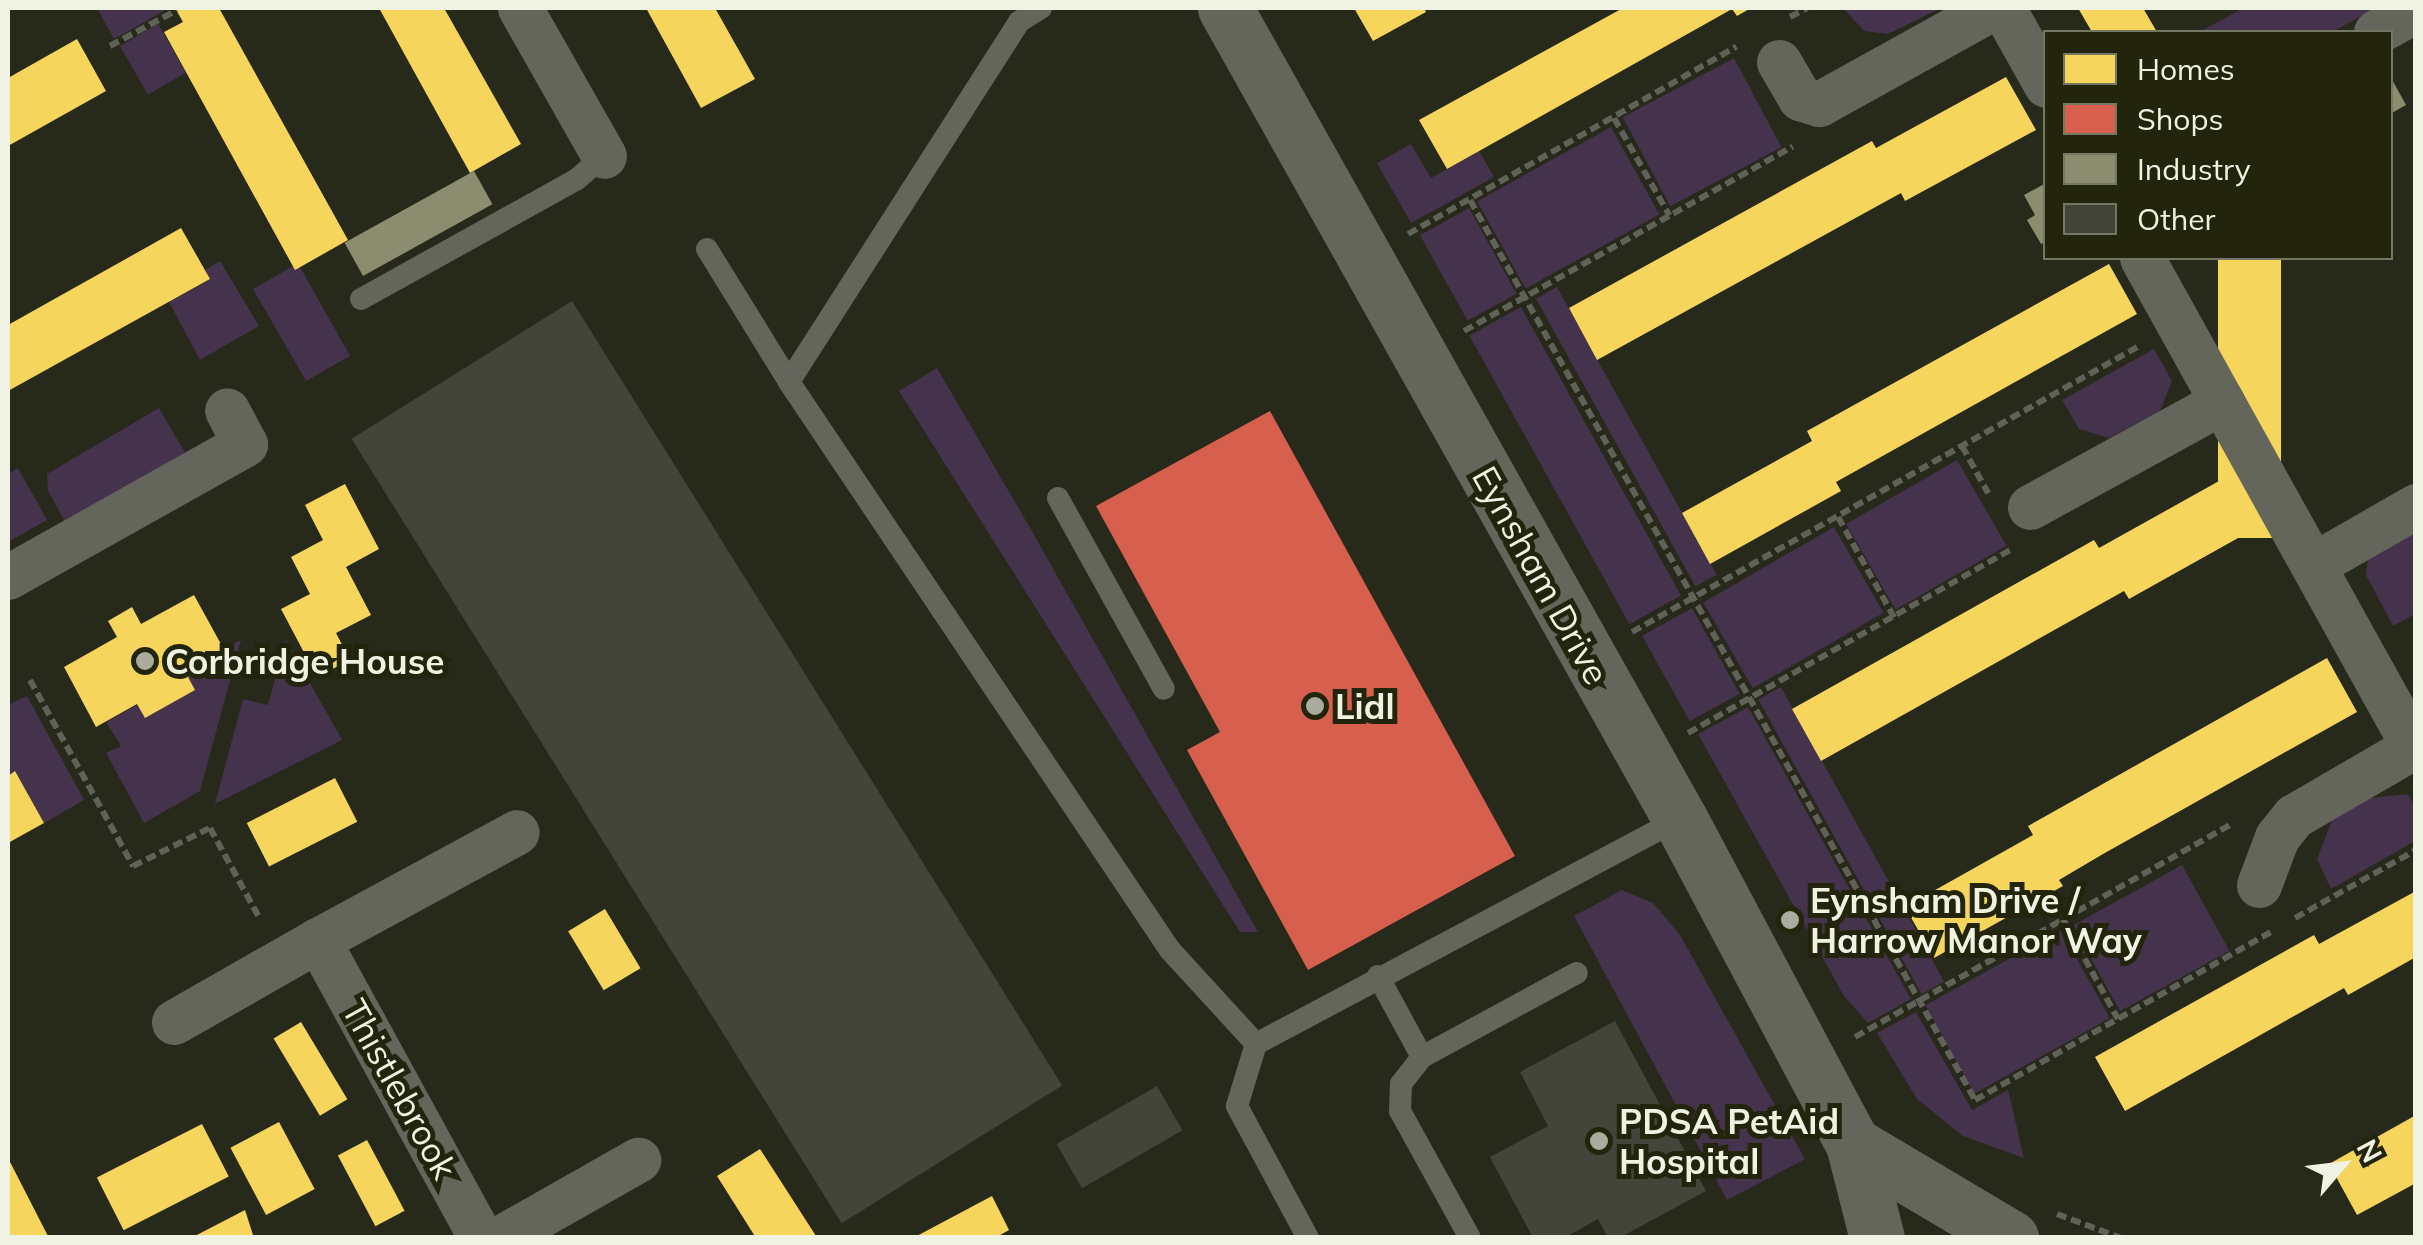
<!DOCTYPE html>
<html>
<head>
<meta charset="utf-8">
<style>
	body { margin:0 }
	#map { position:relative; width:2423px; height:1245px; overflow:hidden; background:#27291b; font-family:Mulish,sans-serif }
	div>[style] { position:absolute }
	.green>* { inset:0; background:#45324c; transform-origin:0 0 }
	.homes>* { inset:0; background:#f6d55c; transform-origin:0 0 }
	.shops>* { inset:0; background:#d6604d }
	.industry>* { inset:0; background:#8c8c6e; transform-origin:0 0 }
	.building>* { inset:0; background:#44453a; transform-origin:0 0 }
	.path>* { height:6px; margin-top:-3px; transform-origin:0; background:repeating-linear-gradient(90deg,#606258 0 10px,transparent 0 15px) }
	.service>* { height:22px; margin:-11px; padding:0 11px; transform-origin:11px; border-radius:11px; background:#64665b }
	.minor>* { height:45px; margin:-22.5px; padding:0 22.5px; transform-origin:22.5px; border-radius:22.5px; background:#64665b }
	.tertiary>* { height:55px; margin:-27.5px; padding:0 27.5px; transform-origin:27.5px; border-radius:27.5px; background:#64665b }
	.dots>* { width:28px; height:28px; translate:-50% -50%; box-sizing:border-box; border:5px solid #22250b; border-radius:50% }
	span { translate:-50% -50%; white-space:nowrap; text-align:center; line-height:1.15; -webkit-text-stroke:10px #22250b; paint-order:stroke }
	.street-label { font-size:35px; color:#f0f3e3 }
	.poi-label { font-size:35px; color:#f0f3e3; font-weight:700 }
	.left { translate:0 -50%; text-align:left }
	.frame { position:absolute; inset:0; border:10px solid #f0f3e3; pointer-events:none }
	.legend { position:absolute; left:2043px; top:30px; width:350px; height:230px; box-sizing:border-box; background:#22250b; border:2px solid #747761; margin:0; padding:12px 18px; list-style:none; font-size:30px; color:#f0f3e3 }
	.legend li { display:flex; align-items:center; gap:20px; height:50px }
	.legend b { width:50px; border:2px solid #747761 }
	.north { position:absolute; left:2293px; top:1115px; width:100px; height:100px; -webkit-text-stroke:8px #22250b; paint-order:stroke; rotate:62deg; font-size:28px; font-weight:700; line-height:40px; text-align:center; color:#f0f3e3 }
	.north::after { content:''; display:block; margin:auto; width:35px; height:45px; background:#f0f3e3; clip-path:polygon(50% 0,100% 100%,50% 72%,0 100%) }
</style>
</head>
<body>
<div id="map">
	<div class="green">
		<i style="clip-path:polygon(97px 8px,169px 8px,114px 39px)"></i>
		<i style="clip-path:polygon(1843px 8px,1941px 8px,1888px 34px,1864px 31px)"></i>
		<i style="clip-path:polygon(2244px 8px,2376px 8px,2332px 32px,2199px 32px)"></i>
		<i style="left:158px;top:24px;width:56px;height:44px;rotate:60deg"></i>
		<i style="left:1734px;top:58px;width:101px;height:126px;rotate:62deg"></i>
		<i style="left:1611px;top:127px;width:100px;height:153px;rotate:61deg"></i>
		<i style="clip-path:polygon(1411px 144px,1431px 178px,1479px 151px,1494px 177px,1411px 223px,1377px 163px)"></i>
		<i style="left:1469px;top:208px;width:98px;height:56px;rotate:61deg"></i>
		<i style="clip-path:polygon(220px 261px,259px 326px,200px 360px,169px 302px,210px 280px,205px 270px)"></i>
		<i style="clip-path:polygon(293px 266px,300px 267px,350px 356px,306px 381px,253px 289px)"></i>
		<i style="left:1557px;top:287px;width:329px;height:24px;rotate:61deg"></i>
		<i style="left:1521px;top:307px;width:330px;height:59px;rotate:61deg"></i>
		<i style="clip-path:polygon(2154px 349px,2172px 381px,2160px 411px,2109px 438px,2079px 429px,2062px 400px)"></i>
		<i style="clip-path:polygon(937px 368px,1033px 533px,1258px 932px,1240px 932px,899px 391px)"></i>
		<i style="clip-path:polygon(159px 408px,188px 458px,64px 520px,48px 491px,47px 474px)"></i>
		<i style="left:1957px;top:460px;width:99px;height:128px;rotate:60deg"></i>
		<i style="clip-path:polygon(18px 468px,47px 520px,8px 542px,8px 474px)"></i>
		<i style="clip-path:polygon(2415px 524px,2415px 614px,2393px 626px,2366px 575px,2368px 558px)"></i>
		<i style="left:1834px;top:527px;width:99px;height:151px;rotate:60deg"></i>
		<i style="left:1692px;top:608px;width:98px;height:57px;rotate:61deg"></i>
		<i style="clip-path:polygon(241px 640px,200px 791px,144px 823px,106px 753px,121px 746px,106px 722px,227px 655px,223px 649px)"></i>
		<i style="clip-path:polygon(286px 640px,342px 740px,215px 804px,243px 699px,268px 705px)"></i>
		<i style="left:1781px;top:687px;width:337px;height:26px;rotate:61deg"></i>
		<i style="clip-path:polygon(27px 696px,84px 800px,44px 823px,16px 772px,8px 775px,8px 705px)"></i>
		<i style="clip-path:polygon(1748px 707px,1911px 999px,1868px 1023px,1844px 996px,1698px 734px)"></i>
		<i style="clip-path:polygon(2408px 794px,2415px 808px,2415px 841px,2331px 889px,2317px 859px,2332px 820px,2371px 798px)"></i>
		<i style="left:2182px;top:865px;width:98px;height:125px;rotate:61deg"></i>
		<i style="clip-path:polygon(1622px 890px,1653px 903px,1680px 935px,1805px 1159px,1727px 1200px,1574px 916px)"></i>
		<i style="left:2061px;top:930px;width:101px;height:155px;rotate:61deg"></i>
		<i style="clip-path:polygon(1916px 1012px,1972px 1110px,2008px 1090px,2024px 1158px,1963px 1136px,1917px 1099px,1877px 1033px)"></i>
	</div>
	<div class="homes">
		<i style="clip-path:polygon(175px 8px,219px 8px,348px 240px,295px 270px,164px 32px,183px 22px)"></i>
		<i style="clip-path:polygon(379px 8px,444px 8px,521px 144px,470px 173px)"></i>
		<i style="clip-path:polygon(646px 8px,715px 8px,755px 79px,701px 108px)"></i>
		<i style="clip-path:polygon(1354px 8px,1424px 8px,1426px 12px,1373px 41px)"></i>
		<i style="clip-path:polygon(1623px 8px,1751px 8px,1737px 16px,1732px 9px,1447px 169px,1419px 120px)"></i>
		<i style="clip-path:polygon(2078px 8px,2143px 8px,2157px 32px,2092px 32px)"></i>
		<i style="clip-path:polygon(77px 39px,106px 91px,8px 146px,8px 78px)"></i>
		<i style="clip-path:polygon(2006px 77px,2036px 130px,1905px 201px,1901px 193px,1597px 360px,1569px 308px,1872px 141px,1876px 148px)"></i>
		<i style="clip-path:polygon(181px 228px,210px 279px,8px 391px,8px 325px)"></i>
		<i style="left:2218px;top:258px;width:63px;height:280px"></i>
		<i style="clip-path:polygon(2109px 264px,2137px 314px,1836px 482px,1841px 491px,1710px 564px,1682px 513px,1812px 441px,1807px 431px)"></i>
		<i style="clip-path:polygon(2228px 476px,2256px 528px,2129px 599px,2124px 591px,1821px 761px,1792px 709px,2094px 540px,2099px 548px)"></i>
		<i style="clip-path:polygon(345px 484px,379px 549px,346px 567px,371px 615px,336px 633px,350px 660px,317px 677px,281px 609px,310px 594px,291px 557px,323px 540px,305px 505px)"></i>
		<i style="clip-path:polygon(194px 595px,227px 655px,188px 677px,195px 690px,145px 718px,137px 704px,96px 727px,64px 667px,117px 637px,108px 621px,132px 607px,141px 624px)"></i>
		<i style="clip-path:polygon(2327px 658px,2357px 712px,2103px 854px,2059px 880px,2063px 886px,1934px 958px,1905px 907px,2033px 835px,2028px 826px)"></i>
		<i style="clip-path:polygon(15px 771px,44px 823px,8px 843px,8px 776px)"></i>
		<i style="left:335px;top:778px;width:49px;height:99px;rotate:63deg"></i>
		<i style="clip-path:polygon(2416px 891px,2416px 957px,2348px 995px,2344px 988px,2125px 1111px,2095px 1057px,2314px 935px,2319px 944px)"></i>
		<i style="left:605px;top:909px;width:69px;height:43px;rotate:59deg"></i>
		<i style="left:301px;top:1022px;width:90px;height:32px;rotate:59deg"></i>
		<i style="clip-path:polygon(2416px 1115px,2416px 1183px,2357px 1215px,2329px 1164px)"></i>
		<i style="left:279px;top:1122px;width:76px;height:55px;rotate:62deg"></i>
		<i style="left:202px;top:1124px;width:59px;height:118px;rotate:63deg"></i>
		<i style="left:367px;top:1140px;width:80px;height:33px;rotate:62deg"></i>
		<i style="clip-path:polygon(760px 1149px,816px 1236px,814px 1238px,756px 1238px,717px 1176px)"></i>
		<i style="clip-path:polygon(8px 1158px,49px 1238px,8px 1238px)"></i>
		<i style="clip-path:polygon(992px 1196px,1009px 1230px,995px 1238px,913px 1238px)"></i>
		<i style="clip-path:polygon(245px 1210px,254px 1238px,191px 1238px)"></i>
	</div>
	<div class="shops">
		<i style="clip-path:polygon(1270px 411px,1515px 856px,1308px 970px,1187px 750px,1220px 732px,1096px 506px)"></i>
	</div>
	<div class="industry">
		<i style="clip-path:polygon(2390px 76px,2406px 105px,2390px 114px)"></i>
		<i style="left:474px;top:171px;width:38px;height:148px;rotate:61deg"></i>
		<i style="clip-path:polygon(2046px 183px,2046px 242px,2041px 244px,2027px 220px,2035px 215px,2024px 195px)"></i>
	</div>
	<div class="building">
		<i style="left:572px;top:301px;width:925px;height:260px;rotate:58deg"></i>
		<i style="clip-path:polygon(1615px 1021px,1706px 1191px,1619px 1238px,1608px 1238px,1598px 1219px,1564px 1238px,1533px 1238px,1490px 1157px,1548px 1126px,1520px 1072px)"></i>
		<i style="left:1157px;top:1086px;width:51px;height:116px;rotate:60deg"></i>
	</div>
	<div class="path">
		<i style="left:1790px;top:17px;width:19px;rotate:-28deg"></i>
		<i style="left:110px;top:46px;width:76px;rotate:-28.2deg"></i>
		<i style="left:1614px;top:118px;width:112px;rotate:60.4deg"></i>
		<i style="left:1470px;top:200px;width:1032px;rotate:60.7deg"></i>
		<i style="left:1975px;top:1100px;width:340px;rotate:-29.6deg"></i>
		<i style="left:1408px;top:234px;width:378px;rotate:-29.7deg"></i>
		<i style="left:1464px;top:331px;width:377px;rotate:-29.3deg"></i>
		<i style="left:1962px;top:446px;width:54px;rotate:61deg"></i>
		<i style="left:1838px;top:517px;width:115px;rotate:60.8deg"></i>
		<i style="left:1632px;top:632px;width:582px;rotate:-29.43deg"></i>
		<i style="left:30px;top:680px;width:213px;rotate:61deg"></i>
		<i style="left:133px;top:866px;width:86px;rotate:-26.3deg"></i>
		<i style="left:210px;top:828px;width:104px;rotate:61.2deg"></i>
		<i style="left:1688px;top:733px;width:373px;rotate:-29.6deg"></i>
		<i style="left:2295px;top:918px;width:139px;rotate:-29.3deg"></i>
		<i style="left:2063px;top:919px;width:114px;rotate:61.2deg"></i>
		<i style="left:1855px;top:1037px;width:432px;rotate:-29.5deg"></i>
		<i style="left:2057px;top:1214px;width:68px;rotate:20.6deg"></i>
	</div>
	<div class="service">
		<i style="left:1041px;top:8px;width:26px;rotate:148deg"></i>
		<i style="left:1019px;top:22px;width:427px;rotate:122.6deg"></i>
		<i style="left:789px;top:382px;width:684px;rotate:56.15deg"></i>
		<i style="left:1170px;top:950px;width:127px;rotate:47.5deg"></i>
		<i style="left:707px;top:249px;width:156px;rotate:58.3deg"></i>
		<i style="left:361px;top:299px;width:246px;rotate:-29deg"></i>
		<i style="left:576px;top:180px;width:37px;rotate:-41deg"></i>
		<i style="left:1058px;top:498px;width:218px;rotate:61deg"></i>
		<i style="left:1378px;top:976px;width:92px;rotate:61.5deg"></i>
		<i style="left:1422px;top:1057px;width:34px;rotate:128deg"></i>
		<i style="left:1401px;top:1084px;width:27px;rotate:92deg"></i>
		<i style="left:1400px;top:1111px;width:145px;rotate:61.1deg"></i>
		<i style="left:1422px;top:1057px;width:176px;rotate:-28.5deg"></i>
		<i style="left:1308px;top:1238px;width:150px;rotate:-118.3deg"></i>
		<i style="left:1237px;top:1106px;width:65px;rotate:-73deg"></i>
		<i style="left:1256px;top:1044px;width:480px;rotate:-28deg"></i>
	</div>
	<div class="minor">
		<i style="left:520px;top:8px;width:170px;rotate:60.4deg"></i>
		<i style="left:2003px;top:8px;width:88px;rotate:60.8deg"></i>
		<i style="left:2376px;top:32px;width:46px;rotate:-28.8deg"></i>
		<i style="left:1779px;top:62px;width:42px;rotate:59.7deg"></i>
		<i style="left:1800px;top:98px;width:20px;rotate:18deg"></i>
		<i style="left:1819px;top:104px;width:198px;rotate:-29deg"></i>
		<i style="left:2142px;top:258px;width:564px;rotate:60.94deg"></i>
		<i style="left:2030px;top:507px;width:219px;rotate:-28.7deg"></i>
		<i style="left:2313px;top:565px;width:119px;rotate:-29.8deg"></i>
		<i style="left:8px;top:577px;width:272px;rotate:-29.3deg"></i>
		<i style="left:245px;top:444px;width:38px;rotate:-118deg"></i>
		<i style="left:2259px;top:885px;width:51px;rotate:-69.4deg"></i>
		<i style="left:2277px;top:837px;width:27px;rotate:-51deg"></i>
		<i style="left:2294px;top:816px;width:138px;rotate:-30.1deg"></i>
		<i style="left:174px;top:1022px;width:166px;rotate:-29.7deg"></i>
		<i style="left:481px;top:1238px;width:340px;rotate:-118.7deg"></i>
		<i style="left:318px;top:940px;width:226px;rotate:-28.5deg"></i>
		<i style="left:500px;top:1238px;width:159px;rotate:-29.5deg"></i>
	</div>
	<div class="tertiary">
		<i style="left:1225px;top:8px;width:930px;rotate:60.71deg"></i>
		<i style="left:1680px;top:819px;width:368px;rotate:62deg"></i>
		<i style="left:1853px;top:1144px;width:97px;rotate:75.7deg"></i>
		<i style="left:1853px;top:1144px;width:184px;rotate:30.7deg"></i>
	</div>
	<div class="dots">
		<i style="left:145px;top:661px;background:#aaac9d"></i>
		<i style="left:1315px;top:706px;background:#aaac9d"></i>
		<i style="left:1790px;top:920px;background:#aaac9d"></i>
		<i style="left:1599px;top:1141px;background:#aaac9d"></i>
	</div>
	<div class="street-label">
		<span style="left:1541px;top:575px;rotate:61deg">Eynsham Drive</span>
		<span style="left:400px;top:1089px;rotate:61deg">Thistlebrook</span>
	</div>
	<div class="poi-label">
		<span class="left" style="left:165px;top:661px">Corbridge House</span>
		<span class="left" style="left:1335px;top:706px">Lidl</span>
		<span class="left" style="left:1810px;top:920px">Eynsham Drive /<br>Harrow Manor Way</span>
		<span class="left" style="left:1619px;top:1141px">PDSA PetAid<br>Hospital</span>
	</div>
	<div class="frame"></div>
	<ul class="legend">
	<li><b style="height:28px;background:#f6d55c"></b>Homes</li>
	<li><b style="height:28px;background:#d6604d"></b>Shops</li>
	<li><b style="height:28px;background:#8c8c6e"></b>Industry</li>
	<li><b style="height:28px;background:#44453a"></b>Other</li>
	</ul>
	<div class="north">N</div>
</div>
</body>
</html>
